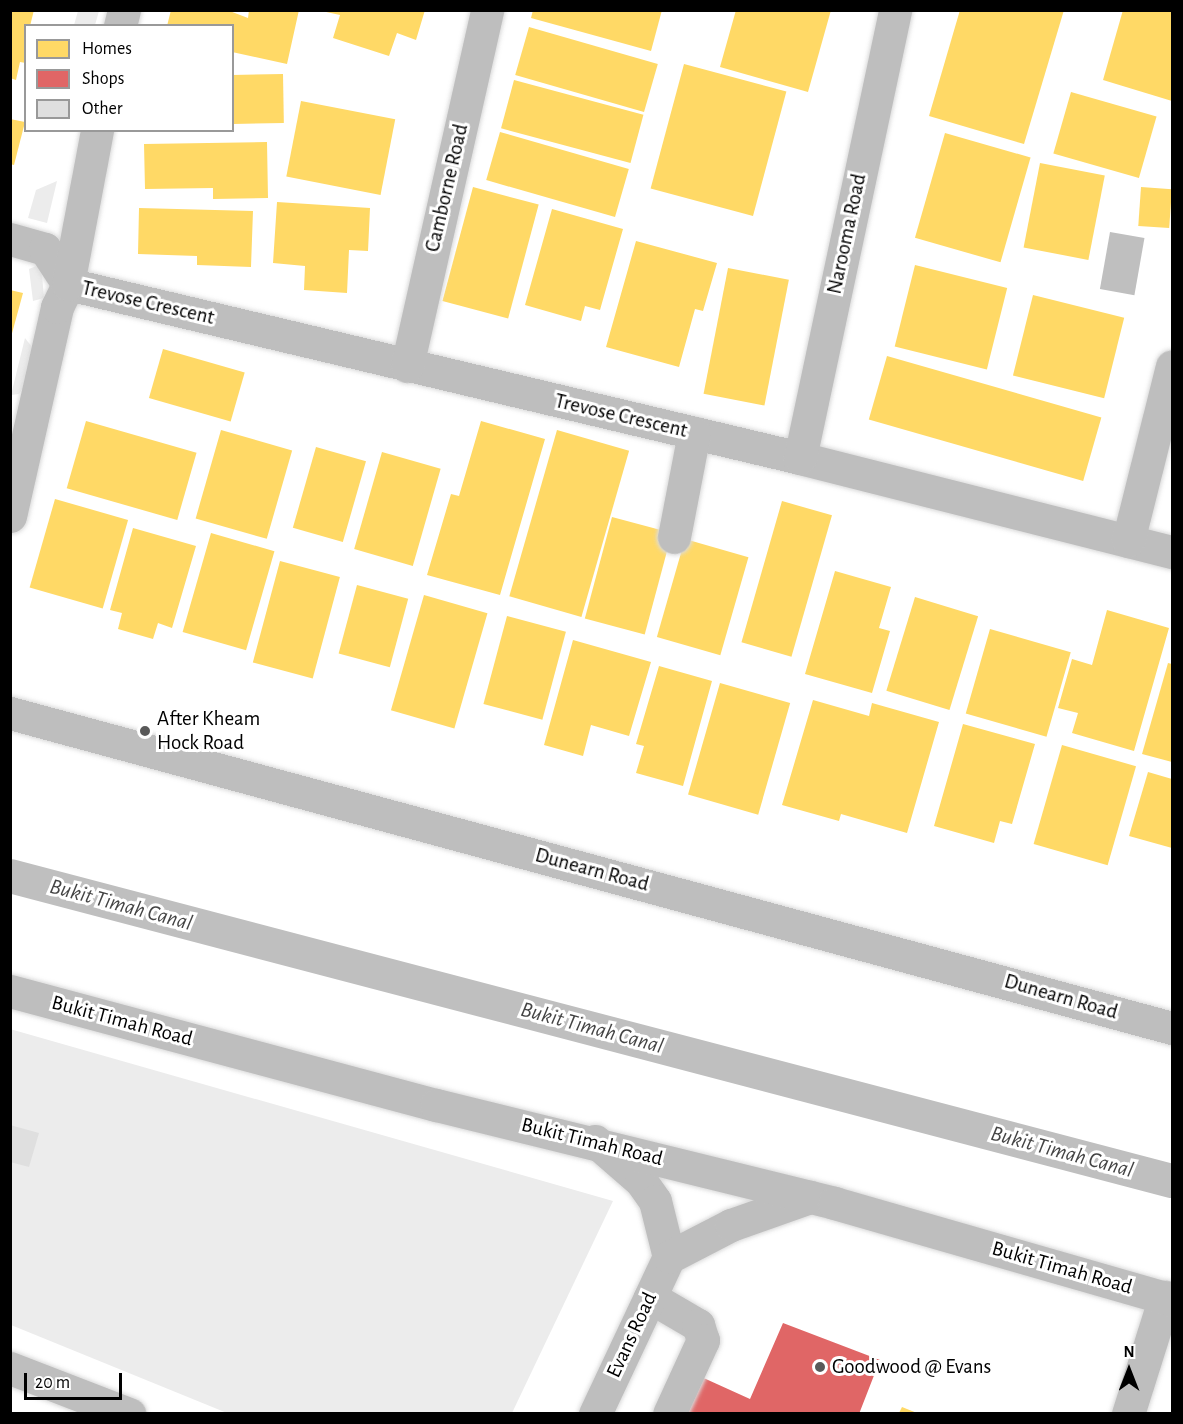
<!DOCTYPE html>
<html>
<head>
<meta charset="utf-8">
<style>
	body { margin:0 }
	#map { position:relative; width:1183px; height:1424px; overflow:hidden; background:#fff; font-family:"Alegreya Sans",sans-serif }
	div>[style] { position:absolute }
	.green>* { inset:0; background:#ececec }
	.water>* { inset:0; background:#bfbfbf; transform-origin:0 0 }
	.homes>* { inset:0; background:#ffd966; transform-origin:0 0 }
	.shops>* { inset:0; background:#e06666 }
	.canal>* { height:34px; margin:-17px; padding:0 17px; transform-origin:17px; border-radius:17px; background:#bfbfbf }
	.building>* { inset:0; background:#dfdfdf }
	.roads { filter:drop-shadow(0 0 2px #dbdbdb) drop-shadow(0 0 2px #dbdbdb) }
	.minor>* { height:33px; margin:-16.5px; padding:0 16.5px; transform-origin:16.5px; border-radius:16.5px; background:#bebebe }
	.highway>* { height:33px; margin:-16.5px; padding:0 16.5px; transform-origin:16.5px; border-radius:16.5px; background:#bebebe }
	.dots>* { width:16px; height:16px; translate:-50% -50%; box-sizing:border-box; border:3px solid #fff; border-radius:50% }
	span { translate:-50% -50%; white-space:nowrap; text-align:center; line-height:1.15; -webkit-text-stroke:6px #fff; paint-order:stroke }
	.street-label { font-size:21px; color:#000 }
	.poi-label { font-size:21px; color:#000 }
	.left { translate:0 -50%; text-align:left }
	.water-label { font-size:22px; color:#444; font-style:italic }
	.frame { position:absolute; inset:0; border:12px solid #000; pointer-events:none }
	.legend { position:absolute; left:24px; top:24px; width:210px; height:108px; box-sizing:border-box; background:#fff; border:2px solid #999; margin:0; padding:8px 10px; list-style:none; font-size:18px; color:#000 }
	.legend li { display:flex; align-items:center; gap:12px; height:30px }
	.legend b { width:30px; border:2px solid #999 }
	.north { position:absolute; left:1099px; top:1340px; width:60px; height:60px; -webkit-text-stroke:4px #fff; paint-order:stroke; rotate:0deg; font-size:16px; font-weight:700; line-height:24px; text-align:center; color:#000 }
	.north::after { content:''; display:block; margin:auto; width:21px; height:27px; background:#000; clip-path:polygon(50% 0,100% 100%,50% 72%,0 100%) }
	.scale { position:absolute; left:24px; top:1373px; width:98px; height:27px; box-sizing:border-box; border:3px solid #000; border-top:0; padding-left:8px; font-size:18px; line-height:21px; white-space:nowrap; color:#000; -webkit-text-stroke:4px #fff; paint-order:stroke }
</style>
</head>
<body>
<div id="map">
	<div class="green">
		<i style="clip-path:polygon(78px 11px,99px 11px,95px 25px,74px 25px)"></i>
		<i style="clip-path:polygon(57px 181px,47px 223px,28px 218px,36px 190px)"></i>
		<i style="clip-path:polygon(41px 264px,44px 298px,33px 301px,29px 269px)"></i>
		<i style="clip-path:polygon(25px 338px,32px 347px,25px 385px,19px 394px,11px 395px)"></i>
		<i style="clip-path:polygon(10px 1029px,613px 1201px,512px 1413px,227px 1413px,11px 1325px)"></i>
	</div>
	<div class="water">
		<i style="left:1110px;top:232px;width:35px;height:58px;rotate:10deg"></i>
	</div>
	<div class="homes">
		<i style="clip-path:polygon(10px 10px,34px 10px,30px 26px,26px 26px,26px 63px,20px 62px,16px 80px,10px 78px)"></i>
		<i style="clip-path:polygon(171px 10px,227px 10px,248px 18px,249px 10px,299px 10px,287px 64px,232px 52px,232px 26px,167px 26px)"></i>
		<i style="clip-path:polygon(317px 10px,425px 10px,416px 40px,397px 33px,389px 56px,333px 38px,340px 15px)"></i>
		<i style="clip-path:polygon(533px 10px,662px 10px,651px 51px,531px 18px)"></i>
		<i style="clip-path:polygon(736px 10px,831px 10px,808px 92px,720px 67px)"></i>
		<i style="clip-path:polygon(960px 10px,1064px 10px,1024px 144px,929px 116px)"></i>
		<i style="clip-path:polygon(1123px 10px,1172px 10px,1172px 101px,1103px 80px)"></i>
		<i style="left:529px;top:27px;width:134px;height:50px;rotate:16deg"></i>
		<i style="left:684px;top:64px;width:106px;height:129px;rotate:15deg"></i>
		<i style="left:283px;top:74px;width:49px;height:51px;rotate:89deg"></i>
		<i style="left:514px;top:80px;width:134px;height:50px;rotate:15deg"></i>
		<i style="left:1071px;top:92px;width:89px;height:64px;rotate:16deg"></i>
		<i style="left:301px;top:101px;width:96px;height:77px;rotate:11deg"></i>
		<i style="clip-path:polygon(10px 119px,25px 122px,14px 165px,10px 164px)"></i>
		<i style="left:500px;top:132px;width:134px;height:50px;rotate:16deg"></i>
		<i style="left:945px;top:133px;width:89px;height:109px;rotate:16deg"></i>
		<i style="clip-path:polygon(267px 142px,268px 198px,213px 199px,213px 188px,145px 189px,144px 144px)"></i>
		<i style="left:1040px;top:163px;width:66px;height:86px;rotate:11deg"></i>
		<i style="left:473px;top:187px;width:68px;height:118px;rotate:15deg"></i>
		<i style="left:1141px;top:187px;width:31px;height:39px;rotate:4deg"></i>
		<i style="clip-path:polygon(277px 202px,370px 208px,368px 251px,349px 250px,347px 293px,304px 290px,305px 266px,273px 263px)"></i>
		<i style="clip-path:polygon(139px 208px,253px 211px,251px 267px,197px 265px,197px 256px,138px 254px)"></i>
		<i style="clip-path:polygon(552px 209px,623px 229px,600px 310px,585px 306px,581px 321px,525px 305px)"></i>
		<i style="clip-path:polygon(636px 241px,717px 263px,703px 311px,695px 309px,679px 367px,606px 347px)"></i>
		<i style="left:915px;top:265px;width:95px;height:84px;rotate:14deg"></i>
		<i style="left:728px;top:268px;width:62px;height:128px;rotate:11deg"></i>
		<i style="clip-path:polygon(10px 290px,23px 293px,11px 337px,10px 337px)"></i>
		<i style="left:1033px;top:295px;width:94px;height:83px;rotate:14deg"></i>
		<i style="left:163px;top:349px;width:85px;height:51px;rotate:16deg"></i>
		<i style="left:887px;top:356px;width:223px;height:66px;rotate:16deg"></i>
		<i style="left:86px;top:421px;width:115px;height:70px;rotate:16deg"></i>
		<i style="clip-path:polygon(481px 421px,545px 439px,500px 595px,427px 575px,451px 494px,459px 496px)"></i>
		<i style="left:221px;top:430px;width:74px;height:92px;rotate:16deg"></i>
		<i style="left:557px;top:430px;width:75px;height:173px;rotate:16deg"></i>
		<i style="left:316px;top:447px;width:52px;height:84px;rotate:16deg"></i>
		<i style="left:382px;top:452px;width:61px;height:101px;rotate:16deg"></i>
		<i style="left:55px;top:499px;width:76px;height:92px;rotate:16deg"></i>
		<i style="left:782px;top:501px;width:52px;height:147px;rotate:16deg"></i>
		<i style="left:612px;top:517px;width:62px;height:105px;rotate:15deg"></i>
		<i style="clip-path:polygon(133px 528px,196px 546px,172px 628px,158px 623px,153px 639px,118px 629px,122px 613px,110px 610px)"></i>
		<i style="left:211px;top:533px;width:66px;height:103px;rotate:16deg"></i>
		<i style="left:685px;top:539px;width:66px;height:102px;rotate:16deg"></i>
		<i style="left:280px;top:561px;width:62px;height:105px;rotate:15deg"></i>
		<i style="clip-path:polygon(835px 571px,891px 587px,879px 628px,890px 631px,872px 693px,805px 674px)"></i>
		<i style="left:357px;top:585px;width:53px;height:71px;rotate:15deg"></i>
		<i style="left:424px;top:595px;width:66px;height:120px;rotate:16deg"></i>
		<i style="left:915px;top:597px;width:66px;height:98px;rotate:17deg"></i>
		<i style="clip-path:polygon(1107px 610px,1169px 628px,1134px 751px,1072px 733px,1078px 713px,1058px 708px,1072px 659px,1092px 665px)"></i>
		<i style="left:507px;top:616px;width:61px;height:91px;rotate:15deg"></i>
		<i style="left:990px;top:629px;width:84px;height:88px;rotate:16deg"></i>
		<i style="clip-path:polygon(573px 640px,651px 662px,629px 736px,591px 725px,583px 756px,544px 745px)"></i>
		<i style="clip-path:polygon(1168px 663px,1172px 664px,1172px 762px,1142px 754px)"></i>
		<i style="clip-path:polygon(659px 666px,712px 681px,683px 786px,636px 773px,644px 746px,636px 744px)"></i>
		<i style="left:720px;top:683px;width:73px;height:116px;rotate:16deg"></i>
		<i style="clip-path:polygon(813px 700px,869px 716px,872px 703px,939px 722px,907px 833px,841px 814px,839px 821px,782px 805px)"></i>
		<i style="clip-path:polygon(963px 724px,1035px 744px,1012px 824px,1000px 821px,994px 843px,934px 826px)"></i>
		<i style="left:1062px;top:745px;width:77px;height:103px;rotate:16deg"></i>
		<i style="clip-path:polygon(1148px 772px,1172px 779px,1172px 848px,1129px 836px)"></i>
		<i style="clip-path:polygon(902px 1407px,917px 1413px,899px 1413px)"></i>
	</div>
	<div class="shops">
		<i style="clip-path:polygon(783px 1323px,880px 1360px,859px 1414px,679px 1414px,697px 1375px,750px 1399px)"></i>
	</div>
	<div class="canal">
		<i style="left:10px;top:876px;width:1201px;rotate:14.71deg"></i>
	</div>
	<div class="building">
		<i style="clip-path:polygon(10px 1125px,39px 1133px,29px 1167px,10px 1162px)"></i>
	</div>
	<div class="roads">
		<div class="minor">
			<i style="left:120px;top:26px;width:16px;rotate:-76deg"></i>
			<i style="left:10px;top:239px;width:36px;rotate:16deg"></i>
			<i style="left:45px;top:249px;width:42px;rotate:56.7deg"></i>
			<i style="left:68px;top:284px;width:752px;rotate:13.37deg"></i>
			<i style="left:800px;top:458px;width:384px;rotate:14.2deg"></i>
			<i style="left:407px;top:366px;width:365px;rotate:-77.3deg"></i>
			<i style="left:800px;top:458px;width:458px;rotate:-78deg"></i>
			<i style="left:10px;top:516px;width:214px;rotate:-77.3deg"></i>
			<i style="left:57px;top:307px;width:25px;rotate:-64deg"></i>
			<i style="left:68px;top:284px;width:157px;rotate:-79.3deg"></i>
			<i style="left:674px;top:537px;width:106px;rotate:-79.1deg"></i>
			<i style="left:1128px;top:541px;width:180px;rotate:-75.9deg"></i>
			<i style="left:595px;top:1141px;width:61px;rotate:41deg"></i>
			<i style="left:641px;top:1181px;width:24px;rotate:55deg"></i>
			<i style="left:655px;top:1201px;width:58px;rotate:76deg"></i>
			<i style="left:650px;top:1297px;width:56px;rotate:30.3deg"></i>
			<i style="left:698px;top:1325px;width:16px;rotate:72deg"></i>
			<i style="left:703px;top:1340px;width:81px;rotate:114.7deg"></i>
			<i style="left:10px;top:1368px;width:128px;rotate:21.1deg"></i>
			<i style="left:595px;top:1414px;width:174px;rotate:-64.8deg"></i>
			<i style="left:669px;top:1257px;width:70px;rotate:-27.3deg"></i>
			<i style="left:731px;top:1225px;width:84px;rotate:-19.5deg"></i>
			<i style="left:1128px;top:1414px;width:123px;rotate:-72.5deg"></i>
		</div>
		<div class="highway">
			<i style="left:10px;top:713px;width:1204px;rotate:15.17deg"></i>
			<i style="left:10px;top:991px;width:441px;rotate:15deg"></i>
			<i style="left:436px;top:1105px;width:410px;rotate:13.8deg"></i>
			<i style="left:834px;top:1203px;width:352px;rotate:16deg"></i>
		</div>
	</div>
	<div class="dots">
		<i style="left:145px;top:731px;background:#595959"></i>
		<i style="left:820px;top:1367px;background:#595959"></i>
	</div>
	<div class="street-label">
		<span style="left:447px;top:188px;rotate:-77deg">Camborne Road</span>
		<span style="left:847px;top:234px;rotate:-78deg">Narooma Road</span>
		<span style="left:148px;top:303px;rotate:13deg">Trevose Crescent</span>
		<span style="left:621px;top:416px;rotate:13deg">Trevose Crescent</span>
		<span style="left:592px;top:870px;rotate:15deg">Dunearn Road</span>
		<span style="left:1061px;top:997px;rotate:16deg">Dunearn Road</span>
		<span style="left:122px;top:1021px;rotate:15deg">Bukit Timah Road</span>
		<span style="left:592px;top:1142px;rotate:14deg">Bukit Timah Road</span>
		<span style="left:1062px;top:1268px;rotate:16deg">Bukit Timah Road</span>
		<span style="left:632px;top:1335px;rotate:-65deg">Evans Road</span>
	</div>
	<div class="poi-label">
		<span class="left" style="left:157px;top:731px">After Kheam<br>Hock Road</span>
		<span class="left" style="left:832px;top:1367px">Goodwood @ Evans</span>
	</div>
	<div class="water-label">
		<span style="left:121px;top:905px;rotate:15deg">Bukit Timah Canal</span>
		<span style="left:592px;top:1028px;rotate:15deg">Bukit Timah Canal</span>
		<span style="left:1062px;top:1152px;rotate:15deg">Bukit Timah Canal</span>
	</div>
	<div class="frame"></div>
	<ul class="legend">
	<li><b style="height:16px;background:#ffd966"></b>Homes</li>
	<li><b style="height:16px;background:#e06666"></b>Shops</li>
	<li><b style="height:16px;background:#dfdfdf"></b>Other</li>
	</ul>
	<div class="north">N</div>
	<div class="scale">20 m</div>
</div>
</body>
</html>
